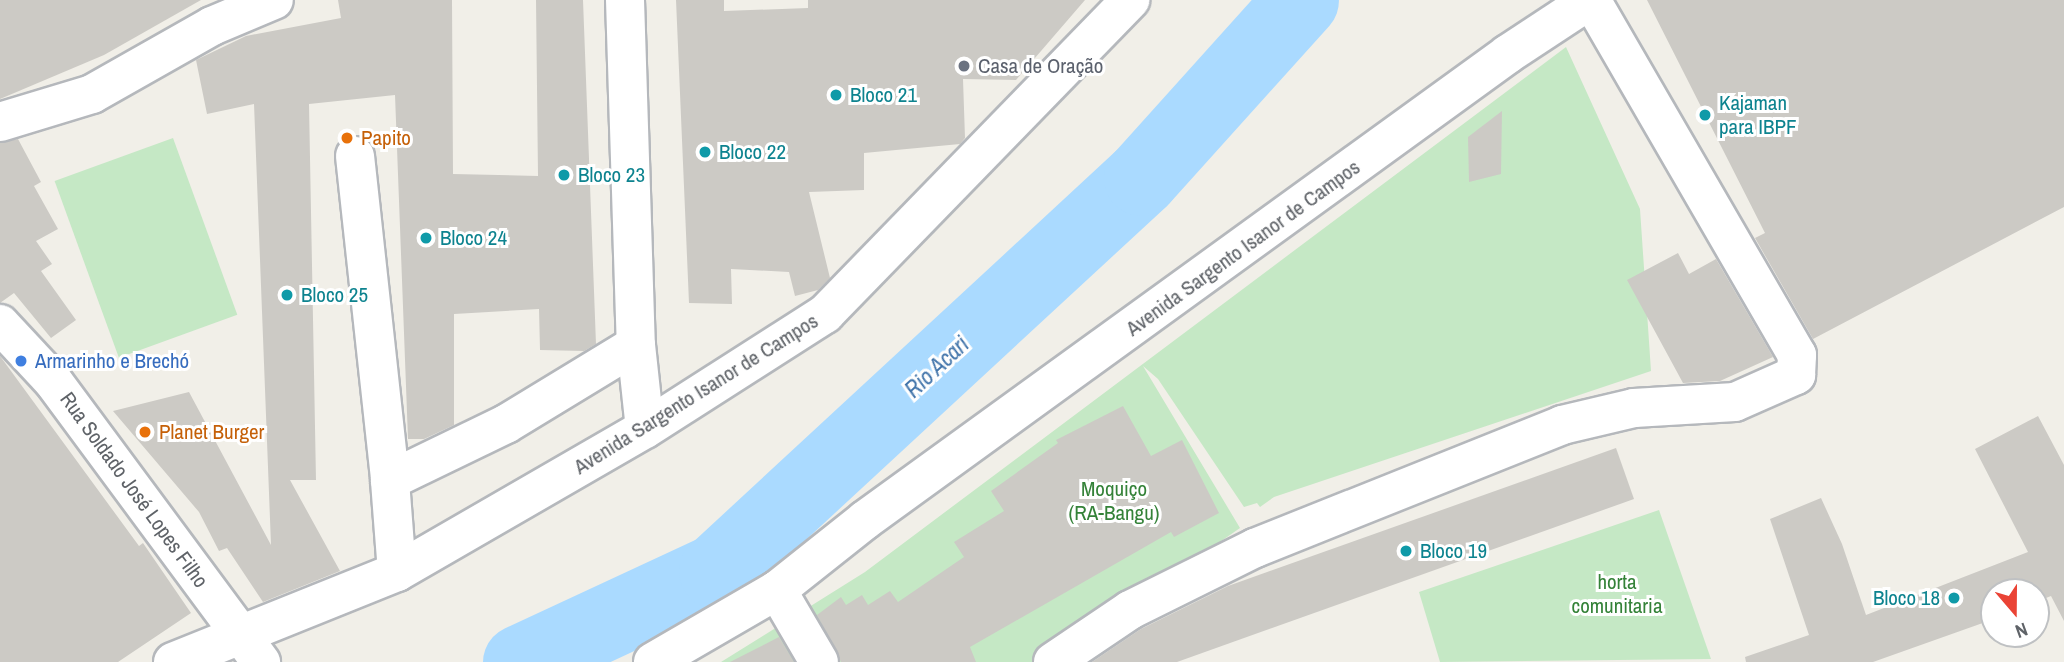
<!DOCTYPE html>
<meta charset="utf-8">
<style>
body{margin:0}
#map{position:relative;width:2064px;height:662px;overflow:hidden;background:#f1efe8;font-family:"Archivo Narrow",sans-serif}
div>[style]{position:absolute}
.green>*{inset:0;background:#c5e8c5;transform-origin:0 0}
.river>*{height:75px;margin:-37.5px;padding:0 37.5px;transform-origin:37.5px;border-radius:37.5px;background:#aadaff}
.building>*{inset:0;background:#cccac5}
.roads{filter:drop-shadow(2px 0 #b5b8bc) drop-shadow(-2px 0 #b5b8bc) drop-shadow(0 2px #b5b8bc) drop-shadow(0 -2px #b5b8bc)}
.minor>*{height:38px;margin:-19px;padding:0 19px;transform-origin:19px;border-radius:19px;background:#fff}
.tertiary>*{height:38px;margin:-19px;padding:0 19px;transform-origin:19px;border-radius:19px;background:#fff}
.dots>*{width:19px;height:19px;translate:-50% -50%;box-sizing:border-box;border:4px solid #fff;border-radius:50%}
span{translate:-50% -50%;white-space:nowrap;text-align:center;line-height:1.15;-webkit-text-stroke:6px #fff;paint-order:stroke}
.worship-label{font-size:21px;color:#5b616d}
.left{translate:0 -50%;text-align:left}
.culture-label{font-size:21px;color:#0d838f}
.right{translate:-100% -50%;text-align:right}
.food-label{font-size:21px;color:#c56008}
.street-label{font-size:21px;color:#5f6368}
.shop-label{font-size:21px;color:#366cbe}
.park-label{font-size:21px;color:#348238}
.water-label{font-size:23px;color:#4174aa;font-style:italic}
.north{position:absolute;left:1980px;top:578px;width:70px;height:70px;box-sizing:border-box;background:#fff;border:2px solid #bfc1c3;border-radius:50%;rotate:160deg;font-size:19px;font-weight:700;line-height:28px;text-align:center;color:#5f6368}
.north::after{content:'';display:block;margin:auto;width:24px;height:32px;background:#ea4335;clip-path:polygon(50% 0,100% 100%,50% 72%,0 100%)}
</style>
<div id="map">
<div class="green">
<i style="clip-path:polygon(1566px 47px,1640px 209px,1651px 371px,1274px 497px,1260px 507px,1257px 503px,1244px 507px,1158px 379px,1143px 366px,1240px 528px,1047px 662px,721px 662px,865px 572px)"></i>
<i style="left:173px;top:138px;width:188px;height:126px;rotate:70deg"></i>
<i style="clip-path:polygon(1659px 510px,1711px 659px,1440px 662px,1419px 592px)"></i>
</div>
<div class="river">
<i style="left:520px;top:662px;width:216px;rotate:-24.9deg"></i>
<i style="left:716px;top:571px;width:579px;rotate:-42.76deg"></i>
<i style="left:1141px;top:178px;width:239px;rotate:-48deg"></i>
</div>
<div class="building">
<i style="clip-path:polygon(0 0,201px 0,104px 55px,0 99px)"></i>
<i style="clip-path:polygon(338px 0,452px 0,453px 174px,538px 176px,536px 0,583px 0,596px 344px,584px 351px,540px 350px,539px 309px,454px 314px,454px 425px,424px 439px,408px 439px,395px 95px,309px 104px,316px 480px,290px 480px,340px 571px,263px 602px,227px 548px,219px 551px,199px 512px,113px 411px,189px 392px,271px 545px,254px 104px,207px 114px,196px 60px,246px 36px,341px 18px)"></i>
<i style="clip-path:polygon(676px 0,724px 0,724px 11px,808px 8px,808px 0,1085px 0,1016px 80px,963px 79px,965px 138px,960px 144px,864px 153px,864px 190px,809px 192px,830px 278px,818px 290px,795px 296px,789px 272px,731px 269px,732px 304px,689px 303px)"></i>
<i style="clip-path:polygon(1647px 0,2064px 0,2064px 207px,1813px 339px,1755px 238px,1765px 233px)"></i>
<i style="clip-path:polygon(1502px 111px,1501px 174px,1469px 182px,1468px 137px)"></i>
<i style="clip-path:polygon(18px 139px,41px 182px,34px 186px,58px 229px,36px 241px,52px 264px,41px 271px,76px 320px,51px 338px,14px 293px,0 303px,0 143px)"></i>
<i style="clip-path:polygon(1678px 253px,1689px 274px,1716px 259px,1773px 357px,1720px 381px,1683px 383px,1627px 280px)"></i>
<i style="clip-path:polygon(0 356px,139px 546px,143px 543px,191px 613px,118px 662px,0 662px)"></i>
<i style="clip-path:polygon(1123px 406px,1151px 456px,1182px 440px,1219px 513px,1174px 537px,1171px 532px,970px 647px,976px 662px,841px 662px,817px 615px,841px 597px,846px 605px,862px 595px,868px 605px,890px 591px,898px 602px,964px 557px,954px 542px,1004px 511px,991px 491px,1058px 443px,1056px 440px)"></i>
<i style="clip-path:polygon(2038px 416px,2064px 465px,2064px 621px,2051px 596px,2036px 602px,2036px 592px,1994px 592px,1994px 619px,1873px 662px,1746px 662px,1745px 657px,1809px 635px,1770px 519px,1821px 498px,1842px 544px,1866px 615px,2028px 552px,1975px 449px)"></i>
<i style="clip-path:polygon(1616px 448px,1634px 499px,1177px 662px,1092px 662px,1141px 629px,1228px 586px)"></i>
<i style="clip-path:polygon(779px 637px,794px 662px,730px 662px)"></i>
</div>
<div class="roads">
<div class="minor">
<i style="left:625px;top:0;width:345px;rotate:88.2deg"></i>
<i style="left:636px;top:345px;width:84px;rotate:83.9deg"></i>
<i style="left:0;top:122px;width:96px;rotate:-16.9deg"></i>
<i style="left:92px;top:94px;width:138px;rotate:-29.5deg"></i>
<i style="left:212px;top:26px;width:67px;rotate:-22.8deg"></i>
<i style="left:355px;top:156px;width:326px;rotate:83.8deg"></i>
<i style="left:0;top:324px;width:78px;rotate:47.1deg"></i>
<i style="left:53px;top:381px;width:350px;rotate:53.5deg"></i>
<i style="left:397px;top:572px;width:92px;rotate:-94.4deg"></i>
<i style="left:390px;top:480px;width:129px;rotate:-25.8deg"></i>
<i style="left:506px;top:424px;width:152px;rotate:-31.3deg"></i>
<i style="left:777px;top:590px;width:83px;rotate:59.7deg"></i>
<i style="left:173px;top:662px;width:241px;rotate:-21.9deg"></i>
<i style="left:397px;top:572px;width:286px;rotate:-30deg"></i>
<i style="left:645px;top:429px;width:214px;rotate:-32.6deg"></i>
<i style="left:825px;top:314px;width:438px;rotate:-45.8deg"></i>
<i style="left:1053px;top:662px;width:93px;rotate:-34deg"></i>
<i style="left:1130px;top:610px;width:140px;rotate:-26.4deg"></i>
<i style="left:1255px;top:548px;width:331px;rotate:-21.8deg"></i>
<i style="left:1562px;top:425px;width:74px;rotate:-13.3deg"></i>
<i style="left:1634px;top:408px;width:101px;rotate:-3.4deg"></i>
<i style="left:1735px;top:402px;width:67px;rotate:-23.9deg"></i>
<i style="left:1796px;top:375px;width:20px;rotate:-87deg"></i>
<i style="left:1797px;top:355px;width:410px;rotate:-120.1deg"></i>
</div>
<div class="tertiary">
<i style="left:653px;top:662px;width:143px;rotate:-30.1deg"></i>
<i style="left:777px;top:590px;width:112px;rotate:-38.5deg"></i>
<i style="left:865px;top:520px;width:794px;rotate:-35.93deg"></i>
<i style="left:1508px;top:54px;width:98px;rotate:-33.4deg"></i>
</div>
</div>
<div class="dots">
<i style="left:964px;top:66px;background:#6b7280"></i>
<i style="left:836px;top:95px;background:#0f9aa8"></i>
<i style="left:1705px;top:115px;background:#0f9aa8"></i>
<i style="left:347px;top:138px;background:#e8710a"></i>
<i style="left:705px;top:152px;background:#0f9aa8"></i>
<i style="left:564px;top:175px;background:#0f9aa8"></i>
<i style="left:426px;top:238px;background:#0f9aa8"></i>
<i style="left:287px;top:295px;background:#0f9aa8"></i>
<i style="left:21px;top:361px;background:#3f7fe0"></i>
<i style="left:145px;top:432px;background:#e8710a"></i>
<i style="left:1406px;top:551px;background:#0f9aa8"></i>
<i style="left:1954px;top:598px;background:#0f9aa8"></i>
</div>
<div class="worship-label">
<span class="left" style="left:978px;top:66px">Casa de Oração</span>
</div>
<div class="culture-label">
<span class="left" style="left:850px;top:95px">Bloco 21</span>
<span class="left" style="left:1719px;top:115px">Kajaman<br>para IBPF</span>
<span class="left" style="left:719px;top:152px">Bloco 22</span>
<span class="left" style="left:578px;top:175px">Bloco 23</span>
<span class="left" style="left:440px;top:238px">Bloco 24</span>
<span class="left" style="left:301px;top:295px">Bloco 25</span>
<span class="left" style="left:1420px;top:551px">Bloco 19</span>
<span class="right" style="left:1940px;top:598px">Bloco 18</span>
</div>
<div class="food-label">
<span class="left" style="left:361px;top:138px">Papito</span>
<span class="left" style="left:159px;top:432px">Planet Burger</span>
</div>
<div class="street-label">
<span style="left:1243px;top:248px;rotate:-36deg">Avenida Sargento Isanor de Campos</span>
<span style="left:696px;top:394px;rotate:-32deg">Avenida Sargento Isanor de Campos</span>
<span style="left:134px;top:490px;rotate:54deg">Rua Soldado José Lopes Filho</span>
</div>
<div class="shop-label">
<span class="left" style="left:35px;top:361px">Armarinho e Brechó</span>
</div>
<div class="park-label">
<span style="left:1114px;top:501px">Moquiço<br>(RA-Bangu)</span>
<span style="left:1617px;top:594px">horta<br>comunitaria</span>
</div>
<div class="water-label">
<span style="left:937px;top:367px;rotate:-43deg">Rio Acari</span>
</div>
<div class="north">N</div>
</div>
